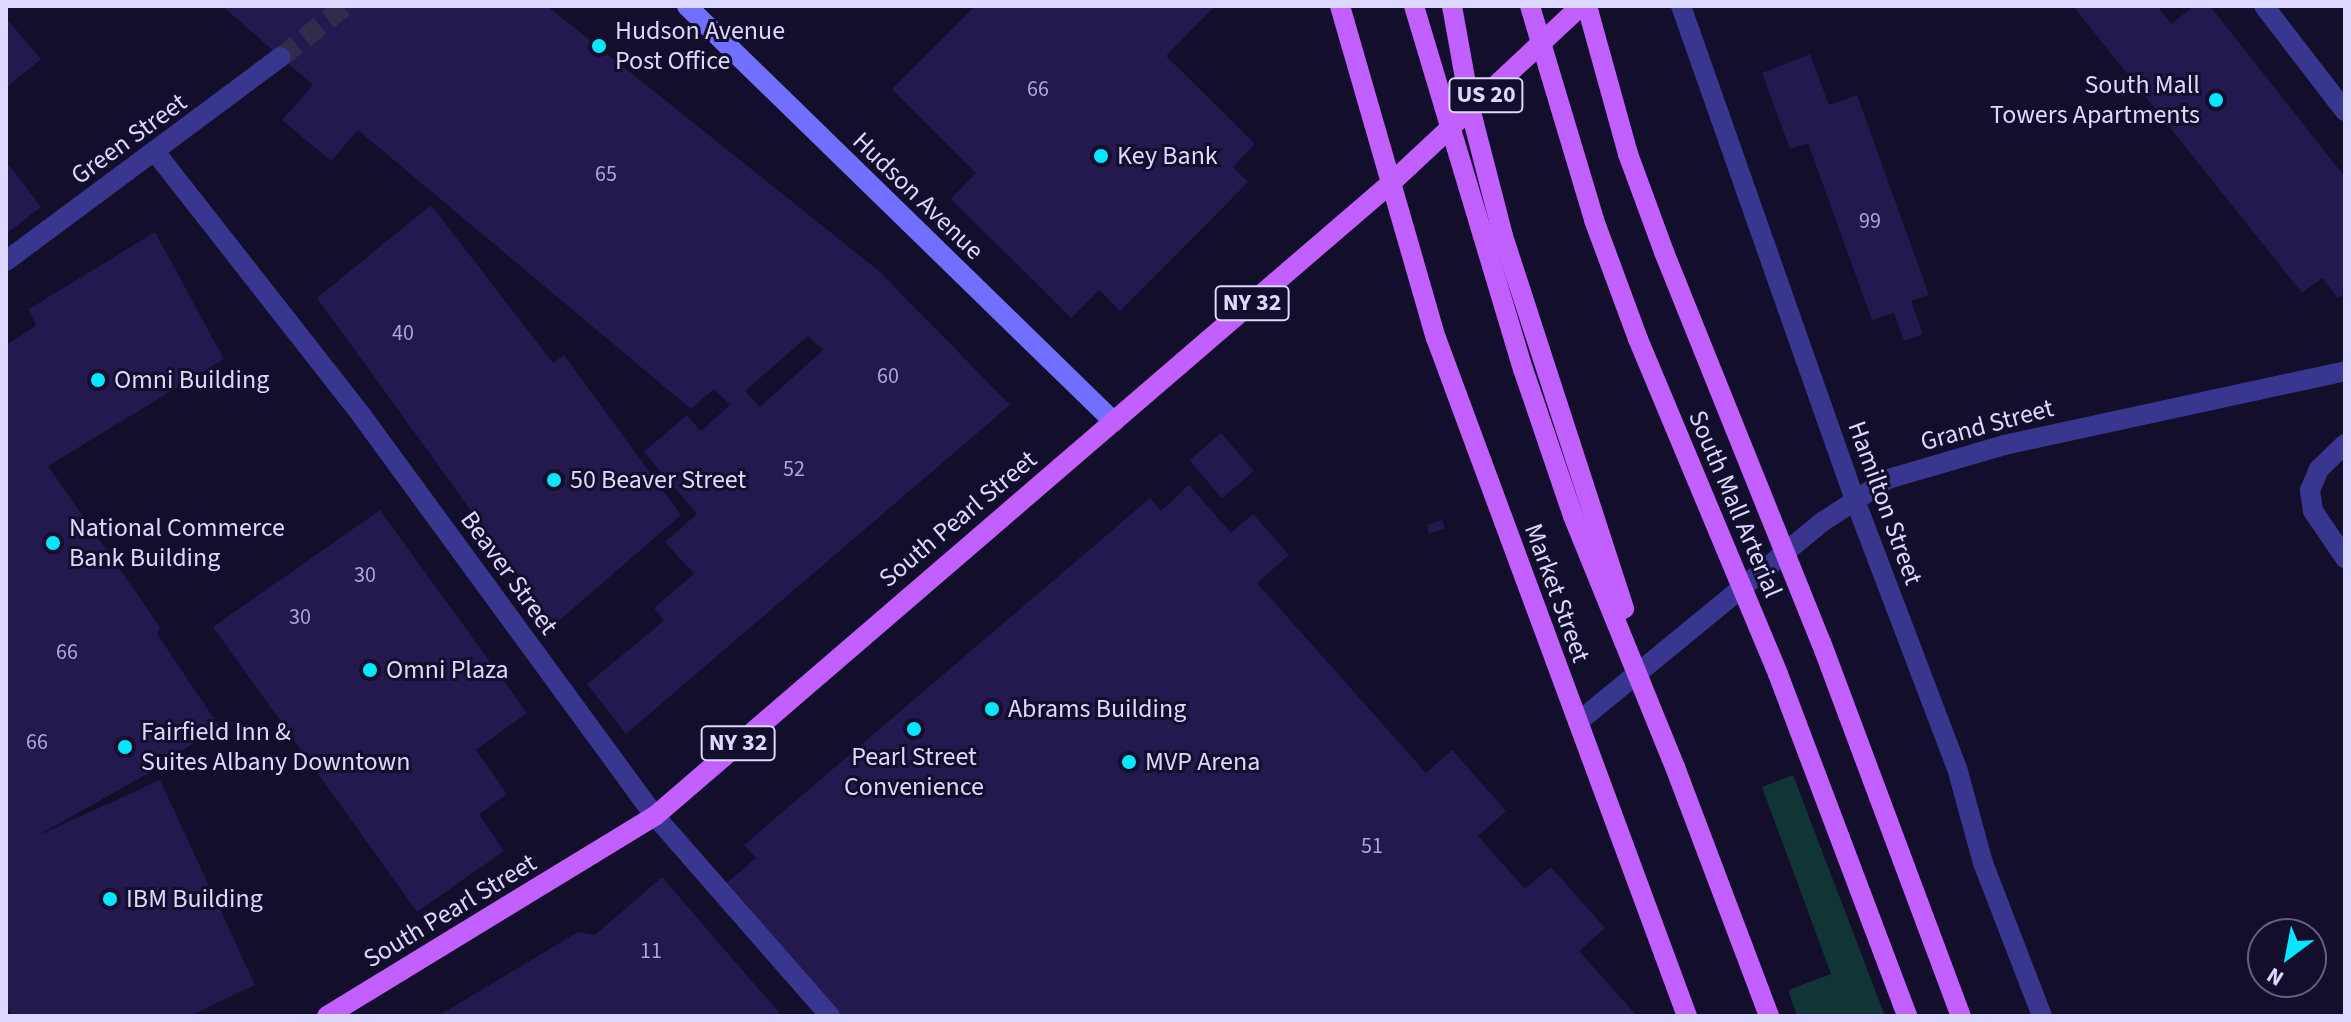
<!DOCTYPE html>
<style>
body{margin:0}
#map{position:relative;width:2351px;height:1022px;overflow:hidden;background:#130e2b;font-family:"Source Sans 3",sans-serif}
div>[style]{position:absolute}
.green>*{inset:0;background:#113534}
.building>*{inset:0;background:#23194e;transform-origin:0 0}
.street-tunnel>*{height:20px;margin-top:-10px;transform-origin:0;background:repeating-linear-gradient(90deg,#312c4b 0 20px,transparent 0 30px)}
.street>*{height:20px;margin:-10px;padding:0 10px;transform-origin:10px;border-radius:10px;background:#38368e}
.secondary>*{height:20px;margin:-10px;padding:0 10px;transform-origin:10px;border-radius:10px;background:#716fff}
.primary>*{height:20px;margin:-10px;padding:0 10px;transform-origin:10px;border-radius:10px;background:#c25fff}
.primary-bridge>*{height:20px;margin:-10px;padding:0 10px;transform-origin:10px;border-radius:10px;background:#c25fff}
.dots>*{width:22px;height:22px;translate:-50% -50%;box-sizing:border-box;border:4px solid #130e2b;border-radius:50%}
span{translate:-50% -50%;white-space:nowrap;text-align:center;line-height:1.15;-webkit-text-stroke:6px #130e2b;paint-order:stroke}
.number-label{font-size:22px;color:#aea8d3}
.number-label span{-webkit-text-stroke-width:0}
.shield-label span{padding:2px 6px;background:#130e2b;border:2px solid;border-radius:6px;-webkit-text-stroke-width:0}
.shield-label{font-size:24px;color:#dcd8ff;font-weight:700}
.poi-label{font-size:26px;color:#dcd8ff}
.left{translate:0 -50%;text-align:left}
.right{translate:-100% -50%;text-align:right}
.street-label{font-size:26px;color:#dcd8ff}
.frame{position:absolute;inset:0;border:8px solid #dcd8ff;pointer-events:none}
.north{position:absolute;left:2247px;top:918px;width:80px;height:80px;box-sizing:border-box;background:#130e2b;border:2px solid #635f80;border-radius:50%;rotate:212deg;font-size:22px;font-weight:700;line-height:32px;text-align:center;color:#dcd8ff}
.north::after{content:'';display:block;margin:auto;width:28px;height:36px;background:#04e8ff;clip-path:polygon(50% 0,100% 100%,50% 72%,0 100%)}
</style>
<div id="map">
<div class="green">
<i style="clip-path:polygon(1793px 775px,1885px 1016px,1797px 1016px,1788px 990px,1831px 974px,1762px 787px)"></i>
</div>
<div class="building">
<i style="clip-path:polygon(evenodd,222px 6px,547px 6px,879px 271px,1010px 405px,626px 734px,587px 684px,664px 621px,654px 608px,694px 574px,665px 542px,697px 514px,644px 452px,687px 415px,701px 431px,730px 405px,714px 389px,691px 409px,358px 130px,331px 161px,282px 120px,313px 85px,222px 6px,808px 336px,823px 350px,760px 407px,745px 391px,808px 336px)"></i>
<i style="clip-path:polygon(975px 6px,1215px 6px,1166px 56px,1255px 144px,1233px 167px,1248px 182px,1120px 311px,1099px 290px,1071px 318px,951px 199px,976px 173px,892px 89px)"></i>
<i style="clip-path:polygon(2073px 6px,2157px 6px,2171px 24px,2194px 6px,2210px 6px,2345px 177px,2345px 293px,2338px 298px,2322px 278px,2302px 293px)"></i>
<i style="clip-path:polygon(6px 18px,41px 59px,6px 88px)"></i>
<i style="clip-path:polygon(1810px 54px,1829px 105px,1857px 95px,1929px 295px,1911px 301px,1923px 334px,1904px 341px,1894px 313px,1872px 320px,1808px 143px,1790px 149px,1762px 73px)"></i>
<i style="clip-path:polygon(6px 161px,41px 207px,6px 234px)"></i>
<i style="clip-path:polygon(431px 205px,553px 363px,564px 355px,681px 515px,554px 625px,317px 298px)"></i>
<i style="clip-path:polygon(155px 232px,224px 359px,48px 466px,160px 627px,157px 634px,219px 726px,156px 769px,35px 837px,160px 780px,255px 985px,189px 1016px,12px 1016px,6px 1003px,6px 345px,36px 326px,29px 309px)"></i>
<i style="left:1221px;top:433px;width:50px;height:42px;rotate:49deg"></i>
<i style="clip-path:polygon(1189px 485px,1231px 533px,1253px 514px,1289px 555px,1257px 583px,1426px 773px,1452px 750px,1506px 811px,1478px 836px,1525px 889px,1551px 867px,1605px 928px,1579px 951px,1637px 1016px,843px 1016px,727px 883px,756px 858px,744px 845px,1150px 498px,1161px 511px)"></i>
<i style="clip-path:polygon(380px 510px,527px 713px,476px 750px,507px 794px,479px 814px,504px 851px,417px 912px,213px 627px)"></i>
<i style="left:1442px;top:520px;width:9px;height:16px;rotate:72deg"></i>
<i style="clip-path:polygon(662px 877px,782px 1016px,438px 1016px,578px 932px,595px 935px)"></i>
</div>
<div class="street-tunnel">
<i style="left:281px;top:57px;width:82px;rotate:-38.6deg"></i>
</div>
<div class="street">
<i style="left:1681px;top:6px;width:524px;rotate:70.6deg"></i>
<i style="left:1855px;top:500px;width:287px;rotate:69.2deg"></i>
<i style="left:1957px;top:768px;width:98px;rotate:74.7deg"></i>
<i style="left:1983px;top:863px;width:164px;rotate:68.9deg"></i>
<i style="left:2264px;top:6px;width:133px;rotate:52.4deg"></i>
<i style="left:156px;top:153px;width:334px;rotate:51.9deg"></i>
<i style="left:362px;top:416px;width:496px;rotate:53.8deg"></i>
<i style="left:655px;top:816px;width:266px;rotate:48.8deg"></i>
<i style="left:6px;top:261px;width:342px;rotate:-36.6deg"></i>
<i style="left:2345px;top:444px;width:36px;rotate:136deg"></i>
<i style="left:2319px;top:469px;width:23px;rotate:113deg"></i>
<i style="left:2310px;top:490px;width:21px;rotate:82deg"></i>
<i style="left:2313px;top:511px;width:57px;rotate:55.8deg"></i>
<i style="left:1578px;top:722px;width:318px;rotate:-39.3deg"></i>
<i style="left:1824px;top:521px;width:77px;rotate:-33.3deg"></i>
<i style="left:1888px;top:479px;width:121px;rotate:-16.3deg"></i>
<i style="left:2004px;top:445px;width:349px;rotate:-12.2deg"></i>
</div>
<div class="secondary">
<i style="left:687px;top:6px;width:596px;rotate:44.25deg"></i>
</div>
<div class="primary">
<i style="left:1340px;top:6px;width:346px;rotate:73.9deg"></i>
<i style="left:1436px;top:338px;width:723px;rotate:69.69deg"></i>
<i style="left:1821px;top:642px;width:399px;rotate:69.5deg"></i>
<i style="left:1778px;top:674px;width:366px;rotate:69.3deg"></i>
<i style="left:1675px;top:767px;width:266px;rotate:69.3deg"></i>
<i style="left:327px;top:1016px;width:384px;rotate:-31.4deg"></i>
<i style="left:655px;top:816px;width:971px;rotate:-40.7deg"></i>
<i style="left:1391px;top:183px;width:260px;rotate:-43deg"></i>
</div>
<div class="primary-bridge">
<i style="left:1414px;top:6px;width:379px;rotate:73.3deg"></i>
<i style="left:1523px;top:369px;width:155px;rotate:71.2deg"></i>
<i style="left:1573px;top:516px;width:271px;rotate:67.9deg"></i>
<i style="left:1452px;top:6px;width:108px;rotate:79.8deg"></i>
<i style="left:1471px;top:112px;width:128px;rotate:75.5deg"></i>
<i style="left:1503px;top:236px;width:392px;rotate:72deg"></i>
<i style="left:1530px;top:6px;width:223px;rotate:73.3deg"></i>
<i style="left:1594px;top:220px;width:127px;rotate:69.7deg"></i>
<i style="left:1638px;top:339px;width:363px;rotate:67.3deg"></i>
<i style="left:1587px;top:6px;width:154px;rotate:74.5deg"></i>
<i style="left:1628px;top:154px;width:104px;rotate:69.8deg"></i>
<i style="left:1664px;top:252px;width:420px;rotate:68.1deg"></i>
</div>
<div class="dots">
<i style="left:599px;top:46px;background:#04e8ff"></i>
<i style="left:2216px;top:100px;background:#04e8ff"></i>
<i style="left:1101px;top:156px;background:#04e8ff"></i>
<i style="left:98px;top:380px;background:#04e8ff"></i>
<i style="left:554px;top:480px;background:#04e8ff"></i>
<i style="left:53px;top:543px;background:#04e8ff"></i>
<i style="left:370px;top:670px;background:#04e8ff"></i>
<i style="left:992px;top:709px;background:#04e8ff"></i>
<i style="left:914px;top:729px;background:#04e8ff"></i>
<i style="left:125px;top:747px;background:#04e8ff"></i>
<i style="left:1129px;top:762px;background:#04e8ff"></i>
<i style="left:110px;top:899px;background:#04e8ff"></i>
</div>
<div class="number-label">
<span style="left:1038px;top:90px">66</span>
<span style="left:606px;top:175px">65</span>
<span style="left:1870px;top:222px">99</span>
<span style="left:403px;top:334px">40</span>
<span style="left:888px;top:377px">60</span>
<span style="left:794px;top:470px">52</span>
<span style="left:365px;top:576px">30</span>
<span style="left:300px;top:618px">30</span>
<span style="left:67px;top:653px">66</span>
<span style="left:37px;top:743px">66</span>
<span style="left:1372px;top:847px">51</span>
<span style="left:651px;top:952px">11</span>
</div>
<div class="shield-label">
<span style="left:1486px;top:95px">US 20</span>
<span style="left:1252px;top:303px">NY 32</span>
<span style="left:738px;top:743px">NY 32</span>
</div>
<div class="poi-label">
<span class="left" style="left:615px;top:46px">Hudson Avenue<br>Post Office</span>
<span class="right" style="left:2200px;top:100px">South Mall<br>Towers Apartments</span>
<span class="left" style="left:1117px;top:156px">Key Bank</span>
<span class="left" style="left:114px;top:380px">Omni Building</span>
<span class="left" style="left:570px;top:480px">50 Beaver Street</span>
<span class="left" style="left:69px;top:543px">National Commerce<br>Bank Building</span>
<span class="left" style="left:386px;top:670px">Omni Plaza</span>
<span class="left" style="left:1008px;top:709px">Abrams Building</span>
<span class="left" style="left:141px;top:747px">Fairfield Inn &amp;<br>Suites Albany Downtown</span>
<span style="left:914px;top:772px">Pearl Street<br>Convenience</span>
<span class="left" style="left:1145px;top:762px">MVP Arena</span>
<span class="left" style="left:126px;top:899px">IBM Building</span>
</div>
<div class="street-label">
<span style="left:129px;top:139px;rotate:-36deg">Green Street</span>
<span style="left:918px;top:196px;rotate:44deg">Hudson Avenue</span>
<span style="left:1987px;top:425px;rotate:-15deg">Grand Street</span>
<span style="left:1885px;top:503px;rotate:70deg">Hamilton Street</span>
<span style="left:1735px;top:504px;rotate:67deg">South Mall Arterial</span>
<span style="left:958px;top:519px;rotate:-40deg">South Pearl Street</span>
<span style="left:509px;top:573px;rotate:54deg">Beaver Street</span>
<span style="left:1557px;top:593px;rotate:70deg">Market Street</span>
<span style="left:450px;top:911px;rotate:-31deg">South Pearl Street</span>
</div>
<div class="frame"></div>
<div class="north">N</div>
</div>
